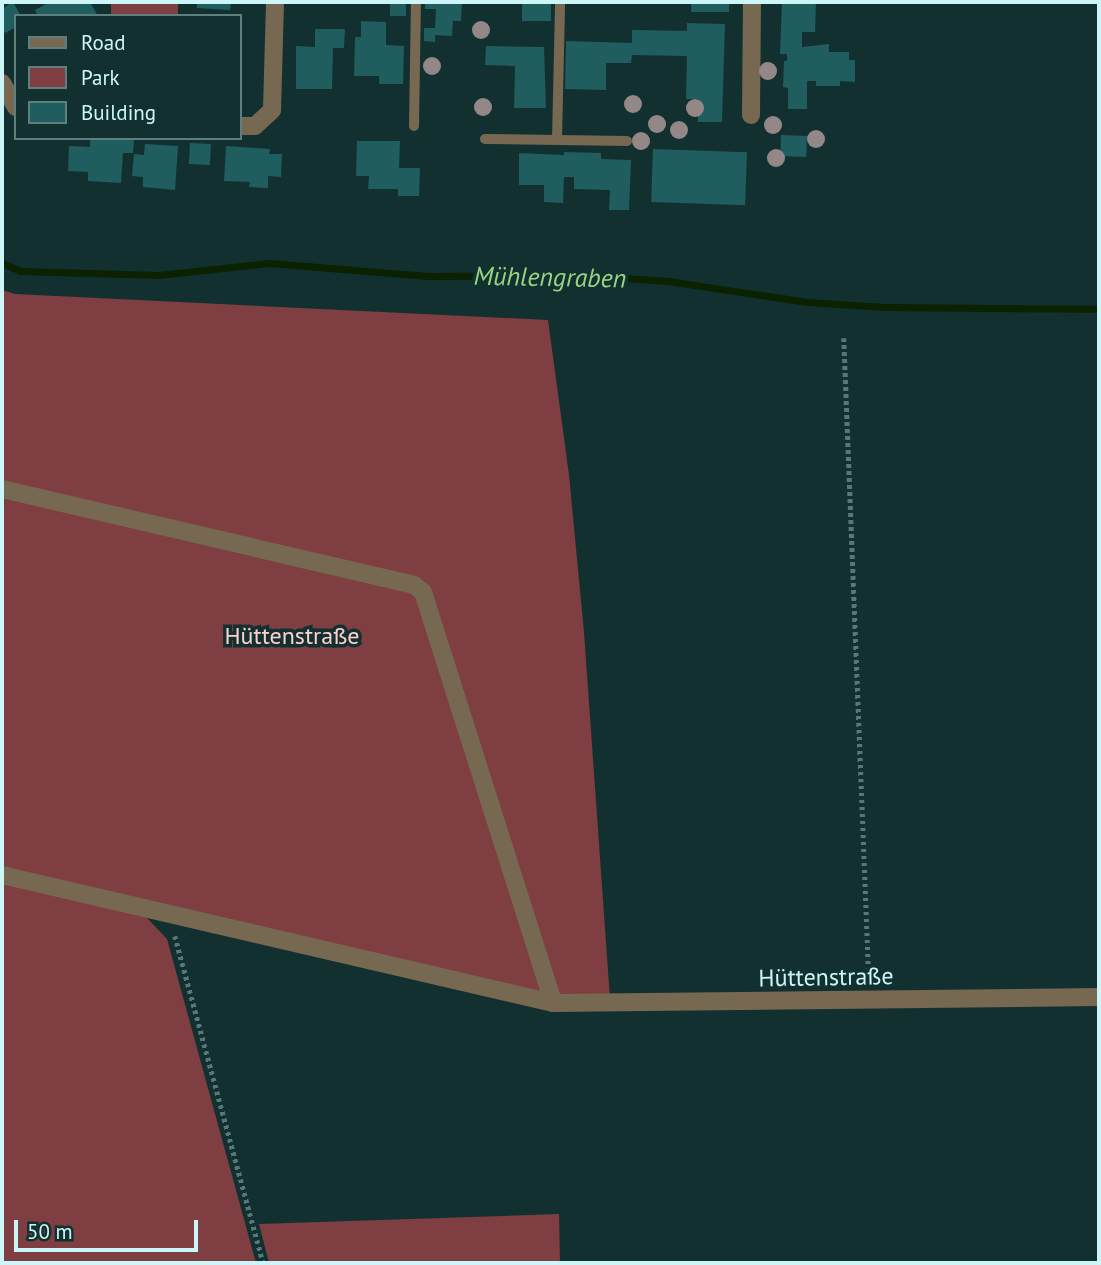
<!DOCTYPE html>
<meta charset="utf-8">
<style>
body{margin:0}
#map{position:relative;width:1101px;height:1265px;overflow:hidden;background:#133031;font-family:"PT Sans",sans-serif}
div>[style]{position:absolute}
.green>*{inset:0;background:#7e3e42;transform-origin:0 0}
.stream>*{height:7px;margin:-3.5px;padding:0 3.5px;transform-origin:3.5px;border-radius:3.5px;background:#0a2102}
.building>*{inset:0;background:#1f5d5f;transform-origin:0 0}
.path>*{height:4.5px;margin-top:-2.25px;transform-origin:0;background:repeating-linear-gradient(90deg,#567879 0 3.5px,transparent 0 7px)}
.lane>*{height:10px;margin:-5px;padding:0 5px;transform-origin:5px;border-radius:5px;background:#776851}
.street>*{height:18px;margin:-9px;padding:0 9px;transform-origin:9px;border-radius:9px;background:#776851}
.trees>*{width:18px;height:18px;margin:-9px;border-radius:50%;background:#948788}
span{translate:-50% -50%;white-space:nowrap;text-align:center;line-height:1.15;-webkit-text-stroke:7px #133031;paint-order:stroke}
.park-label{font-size:24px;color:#fecfcf}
.street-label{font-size:24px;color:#ccf6f7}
.water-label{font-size:26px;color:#97d680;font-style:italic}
.frame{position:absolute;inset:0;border:4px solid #ccf6f7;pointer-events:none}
.legend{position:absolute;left:14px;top:14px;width:228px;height:126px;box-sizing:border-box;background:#133031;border:2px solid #5d7f80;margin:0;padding:9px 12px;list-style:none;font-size:21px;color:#ccf6f7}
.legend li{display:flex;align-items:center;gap:14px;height:35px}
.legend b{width:35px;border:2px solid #5d7f80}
.scale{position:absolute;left:14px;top:1220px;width:184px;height:32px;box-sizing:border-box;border:4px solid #ccf6f7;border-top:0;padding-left:9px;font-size:21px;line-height:24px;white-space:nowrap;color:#ccf6f7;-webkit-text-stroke:5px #133031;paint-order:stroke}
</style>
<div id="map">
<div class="green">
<i style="left:111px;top:2px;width:67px;height:16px"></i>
<i style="clip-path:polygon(2px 290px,15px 294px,548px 320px,569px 475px,584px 632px,610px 999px,513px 991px,2px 868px)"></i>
<i style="clip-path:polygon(2px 883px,146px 917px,167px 939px,256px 1263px,2px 1263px)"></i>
<i style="clip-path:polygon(559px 1214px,560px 1263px,269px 1263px,259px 1224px)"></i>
</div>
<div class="stream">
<i style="left:2px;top:263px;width:21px;rotate:23deg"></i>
<i style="left:21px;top:271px;width:138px;rotate:1.7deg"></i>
<i style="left:159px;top:275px;width:111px;rotate:-6.2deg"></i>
<i style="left:269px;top:263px;width:159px;rotate:4.7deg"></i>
<i style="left:427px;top:276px;width:154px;rotate:-0.4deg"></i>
<i style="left:581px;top:275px;width:87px;rotate:3.9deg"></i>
<i style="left:668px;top:281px;width:141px;rotate:8.6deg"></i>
<i style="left:807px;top:302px;width:78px;rotate:3.7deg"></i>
<i style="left:885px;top:307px;width:214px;rotate:0.5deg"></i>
</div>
<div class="building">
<i style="clip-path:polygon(13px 2px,21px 16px,16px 16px,16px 27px,5px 33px,2px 27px,2px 9px)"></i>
<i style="clip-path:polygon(50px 2px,90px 2px,98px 16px,38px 16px,35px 10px)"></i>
<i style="clip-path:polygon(197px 2px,231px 2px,230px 10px,197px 8px)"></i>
<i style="left:390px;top:2px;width:16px;height:14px"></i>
<i style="clip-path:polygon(425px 2px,462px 2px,461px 21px,453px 21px,452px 36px,435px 35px,435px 42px,424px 41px,424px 28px,435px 28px,436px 9px,425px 9px)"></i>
<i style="left:522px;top:2px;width:29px;height:19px"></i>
<i style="left:691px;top:2px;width:38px;height:10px"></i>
<i style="clip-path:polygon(782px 2px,816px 2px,815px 32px,802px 32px,802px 47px,829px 44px,829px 52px,849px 52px,849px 60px,855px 60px,855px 82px,840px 81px,840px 86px,816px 86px,816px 81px,807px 81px,807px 109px,788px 109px,788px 88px,783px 87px,784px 61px,787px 61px,787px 54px,780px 54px)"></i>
<i style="clip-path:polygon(361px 21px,386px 22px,386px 45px,404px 46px,403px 84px,379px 84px,379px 76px,354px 76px,355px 37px,361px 37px)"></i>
<i style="clip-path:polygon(687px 23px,725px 24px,722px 122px,698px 122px,698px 99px,686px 99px,687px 56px,632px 55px,631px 63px,606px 63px,606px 90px,565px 89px,566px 41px,632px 43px,632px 30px,687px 31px)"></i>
<i style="clip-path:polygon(315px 29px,345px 29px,344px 48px,333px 48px,332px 89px,296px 89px,296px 46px,315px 47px)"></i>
<i style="clip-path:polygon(486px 46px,544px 47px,546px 108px,514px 108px,515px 66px,485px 65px)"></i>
<i style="left:781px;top:135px;width:26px;height:21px;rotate:2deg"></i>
<i style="clip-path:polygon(90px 138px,134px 138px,133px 153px,123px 153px,121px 183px,88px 181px,88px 172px,68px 171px,69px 146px,90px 147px)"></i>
<i style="clip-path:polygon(357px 141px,400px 141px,399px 168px,420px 168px,419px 196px,398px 196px,398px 189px,368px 189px,369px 176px,356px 176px)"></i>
<i style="left:190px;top:143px;width:21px;height:21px;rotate:3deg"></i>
<i style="clip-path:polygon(145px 144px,178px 146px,175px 190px,143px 187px,143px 177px,132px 176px,134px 154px,144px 155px)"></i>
<i style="clip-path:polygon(226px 146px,270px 149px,269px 154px,282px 154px,281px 177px,268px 176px,268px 188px,249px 187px,250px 182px,224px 181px)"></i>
<i style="left:653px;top:149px;width:94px;height:53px;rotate:2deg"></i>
<i style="clip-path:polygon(564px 152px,601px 153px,601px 159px,631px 160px,629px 210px,609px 210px,610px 190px,574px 189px,574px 177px,564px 177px,563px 203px,544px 202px,544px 185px,519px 185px,519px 153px,564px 155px)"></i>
</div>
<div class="path">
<i style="left:844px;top:338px;width:642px;rotate:87.77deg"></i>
<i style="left:175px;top:936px;width:339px;rotate:74.9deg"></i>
</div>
<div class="lane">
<i style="left:414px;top:126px;width:124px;rotate:-89.1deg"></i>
<i style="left:485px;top:139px;width:142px;rotate:0.8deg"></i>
<i style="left:557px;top:139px;width:137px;rotate:-88.7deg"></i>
</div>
<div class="street">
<i style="left:2px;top:83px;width:28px;rotate:60deg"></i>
<i style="left:751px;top:115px;width:113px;rotate:-89.5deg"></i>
<i style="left:240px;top:126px;width:15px"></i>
<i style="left:255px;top:126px;width:23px;rotate:-43deg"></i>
<i style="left:272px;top:110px;width:108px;rotate:-88.4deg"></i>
<i style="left:2px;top:489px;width:423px;rotate:13.1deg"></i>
<i style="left:414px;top:585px;width:11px;rotate:38deg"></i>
<i style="left:423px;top:592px;width:431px;rotate:72.4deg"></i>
<i style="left:2px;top:875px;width:566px;rotate:13.08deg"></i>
<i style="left:553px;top:1003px;width:546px;rotate:-0.63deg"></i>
</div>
<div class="trees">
<i style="left:481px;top:30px"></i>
<i style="left:432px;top:66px"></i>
<i style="left:768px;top:71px"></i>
<i style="left:633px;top:104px"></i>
<i style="left:483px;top:107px"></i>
<i style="left:695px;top:108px"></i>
<i style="left:657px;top:124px"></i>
<i style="left:773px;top:125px"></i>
<i style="left:679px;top:130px"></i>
<i style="left:816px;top:139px"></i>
<i style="left:641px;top:141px"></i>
<i style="left:776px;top:158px"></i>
</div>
<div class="park-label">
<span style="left:292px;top:636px">Hüttenstraße</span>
</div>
<div class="street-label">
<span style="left:826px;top:977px;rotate:-1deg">Hüttenstraße</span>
</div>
<div class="water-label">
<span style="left:550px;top:277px;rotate:1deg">Mühlengraben</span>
</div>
<div class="frame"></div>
<ul class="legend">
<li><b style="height:9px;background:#776851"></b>Road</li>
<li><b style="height:19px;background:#7e3e42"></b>Park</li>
<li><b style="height:19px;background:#1f5d5f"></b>Building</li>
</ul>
<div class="scale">50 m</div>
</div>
